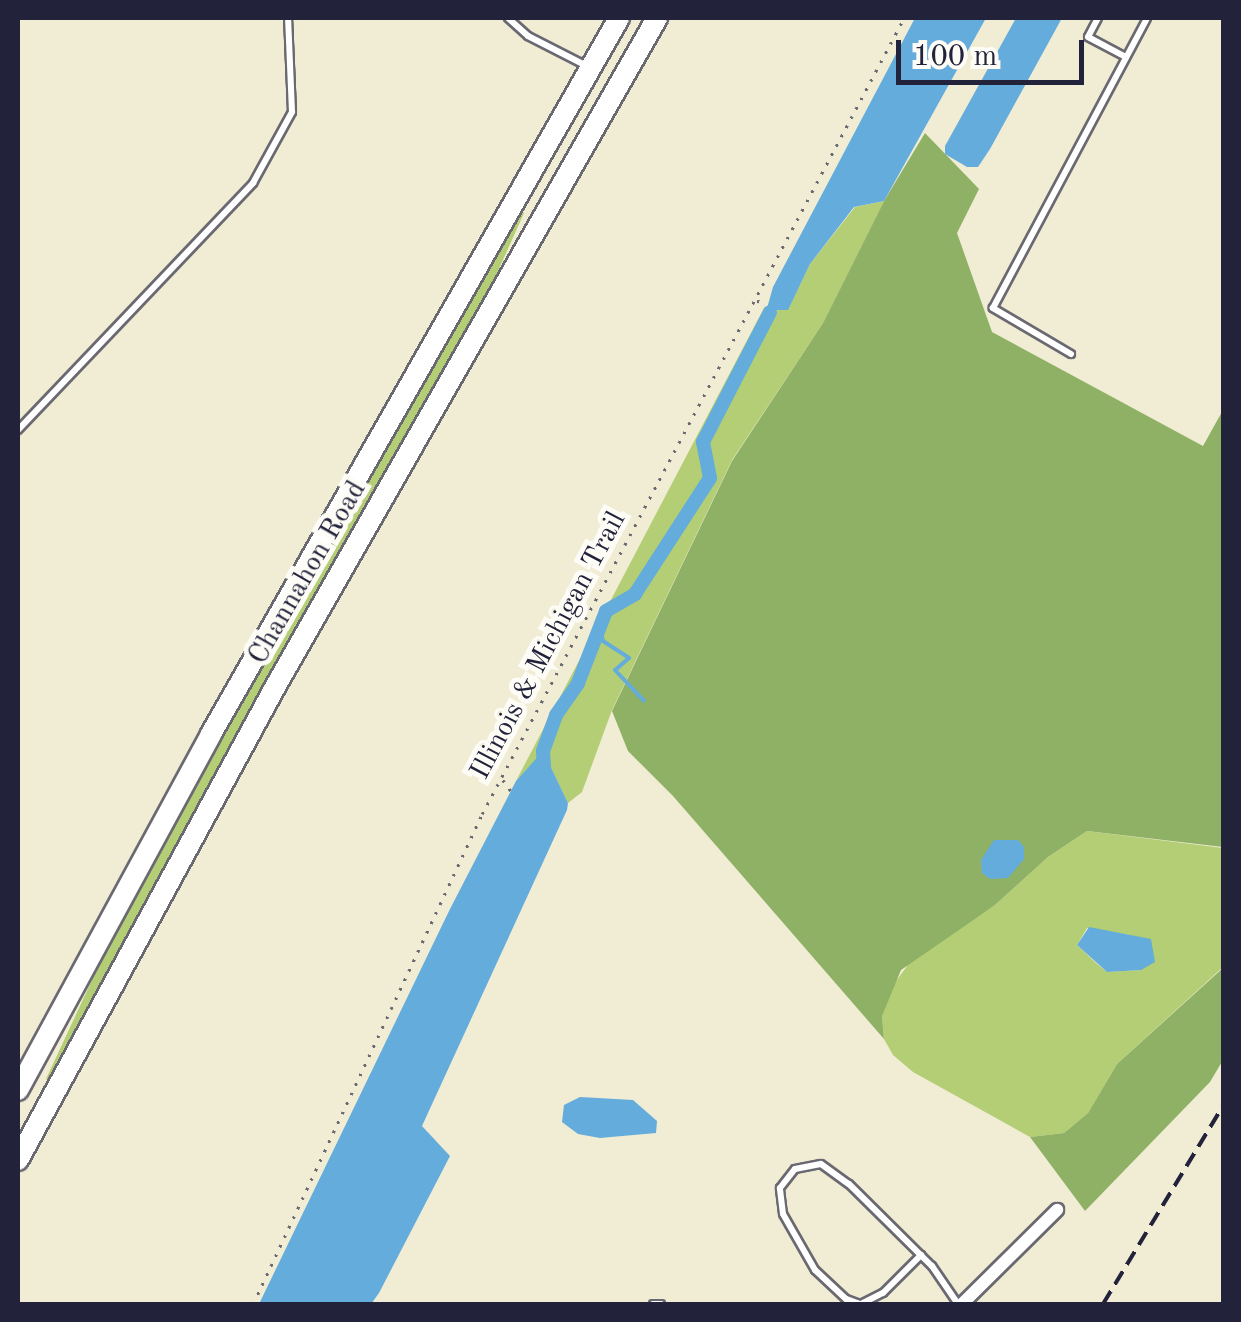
<!DOCTYPE html>
<style>
body{margin:0}
#map{position:relative;width:1241px;height:1322px;overflow:hidden;background:#f1ecd4;font-family:"Old Standard TT",serif}
div>[style]{position:absolute}
.green>*{inset:0;background:#b3ce74}
.forest>*{inset:0;background:#8eb166}
.water>*{inset:0;background:#64acdb}
.stream>*{height:4px;margin:-2px;padding:0 2px;transform-origin:2px;border-radius:2px;background:#64acdb}
.canal>*{height:14px;margin:-7px;padding:0 7px;transform-origin:7px;border-radius:7px;background:#64acdb}
.path>*{height:2.5px;margin-top:-1.25px;transform-origin:0;background:repeating-linear-gradient(90deg,#6a6971 0 2.5px,transparent 0 10.5px)}
.roads{filter:drop-shadow(2px 0 #6a6971) drop-shadow(-2px 0 #6a6971) drop-shadow(0 2px #6a6971) drop-shadow(0 -2px #6a6971)}
.lane>*{height:6px;margin:-3px;padding:0 3px;transform-origin:3px;border-radius:3px;background:#fff}
.street>*{height:12px;margin:-6px;padding:0 6px;transform-origin:6px;border-radius:6px;background:#fff}
.primary>*{height:20px;margin:-10px;padding:0 10px;transform-origin:10px;border-radius:10px;background:#fff}
.rail>*{height:4px;margin-top:-2px;transform-origin:0;background:repeating-linear-gradient(90deg,#22223b 0 15px,transparent 0 23px)}
span{translate:-50% -50%;white-space:nowrap;text-align:center;line-height:1.15;-webkit-text-stroke:10px #fdfcf7;paint-order:stroke}
.street-label{font-size:28px;color:#22223b}
.frame{position:absolute;inset:0;border:20px solid #22223b;pointer-events:none}
.scale{position:absolute;left:896px;top:40px;width:188px;height:45px;box-sizing:border-box;border:5px solid #22223b;border-top:0;padding-left:12px;font-size:30px;line-height:35px;white-space:nowrap;color:#22223b;-webkit-text-stroke:8px #fdfcf7;paint-order:stroke}
</style>
<div id="map">
<div class="green">
<i style="clip-path:polygon(884px 201px,823px 323px,732px 460px,612px 710px,582px 792px,568px 803px,543px 752px,516px 781px,765px 306px,763px 324px,778px 310px,788px 309px,810px 264px,855px 207px)"></i>
<i style="clip-path:polygon(518px 211px,524px 213px,485px 300px,295px 628px,50px 1081px,46px 1079px,133px 892px)"></i>
<i style="clip-path:polygon(evenodd,1087px 831px,1223px 848px,1223px 967px,1117px 1064px,1088px 1113px,1064px 1133px,1030px 1137px,913px 1072px,893px 1055px,884px 1039px,882px 1016px,888px 992px,913px 958px,995px 905px,1048px 857px,1087px 831px,1087px 928px,1130px 935px,1141px 970px,1107px 972px,1096px 963px,1077px 945px,1087px 928px)"></i>
</div>
<div class="forest">
<i style="clip-path:polygon(925px 133px,979px 189px,957px 233px,992px 332px,1203px 446px,1223px 410px,1223px 847px,1087px 831px,1048px 857px,995px 905px,901px 970px,882px 1016px,884px 1039px,673px 796px,628px 751px,612px 711px,732px 461px,823px 323px,884px 201px)"></i>
<i style="clip-path:polygon(1223px 968px,1223px 1060px,1210px 1082px,1085px 1211px,1030px 1137px,1064px 1133px,1088px 1113px,1117px 1064px)"></i>
</div>
<div class="water">
<i style="clip-path:polygon(915px 18px,986px 18px,884px 201px,854px 207px,810px 264px,788px 310px,777px 310px,762px 326px,773px 287px)"></i>
<i style="clip-path:polygon(1016px 18px,1062px 18px,990px 149px,978px 167px,967px 167px,945px 154px,945px 146px)"></i>
<i style="clip-path:polygon(543px 751px,568px 803px,567px 810px,422px 1126px,450px 1156px,379px 1293px,371px 1304px,259px 1304px,450px 909px,516px 781px)"></i>
<i style="clip-path:polygon(994px 840px,1018px 840px,1024px 847px,1024px 859px,1008px 878px,990px 879px,982px 873px,981px 860px)"></i>
<i style="clip-path:polygon(1089px 927px,1151px 939px,1155px 962px,1141px 970px,1107px 972px,1077px 945px)"></i>
<i style="clip-path:polygon(580px 1097px,633px 1100px,657px 1121px,656px 1133px,600px 1138px,578px 1134px,562px 1122px,564px 1105px)"></i>
</div>
<div class="stream">
<i style="left:600px;top:626px;width:15px;rotate:79deg"></i>
<i style="left:603px;top:641px;width:31px;rotate:33deg"></i>
<i style="left:629px;top:658px;width:18px;rotate:139deg"></i>
<i style="left:615px;top:670px;width:42px;rotate:46.9deg"></i>
</div>
<div class="canal">
<i style="left:544px;top:766px;width:15px;rotate:-94deg"></i>
<i style="left:543px;top:751px;width:38px;rotate:-70deg"></i>
<i style="left:556px;top:715px;width:39px;rotate:-55deg"></i>
<i style="left:578px;top:683px;width:77px;rotate:-68.7deg"></i>
<i style="left:606px;top:611px;width:34px;rotate:-30deg"></i>
<i style="left:635px;top:594px;width:138px;rotate:-57.1deg"></i>
<i style="left:710px;top:478px;width:37px;rotate:-101deg"></i>
<i style="left:703px;top:442px;width:146px;rotate:-62.7deg"></i>
</div>
<div class="path">
<i style="left:757px;top:301px;width:9px;rotate:6deg"></i>
<i style="left:503px;top:780px;width:14px;rotate:54deg"></i>
<i style="left:253px;top:1304px;width:541px;rotate:-64.95deg"></i>
<i style="left:482px;top:814px;width:901px;rotate:-62.07deg"></i>
</div>
<div class="roads">
<div class="lane">
<i style="left:508px;top:18px;width:27px;rotate:42deg"></i>
<i style="left:528px;top:36px;width:66px;rotate:27deg"></i>
<i style="left:1098px;top:18px;width:21px;rotate:118deg"></i>
<i style="left:1088px;top:37px;width:43px;rotate:27.8deg"></i>
<i style="left:1071px;top:354px;width:91px;rotate:-149.5deg"></i>
<i style="left:993px;top:308px;width:328px;rotate:-62deg"></i>
<i style="left:18px;top:430px;width:341px;rotate:-46.4deg"></i>
<i style="left:253px;top:183px;width:81px;rotate:-61.2deg"></i>
<i style="left:292px;top:112px;width:94px;rotate:-92.4deg"></i>
<i style="left:653px;top:1304px;width:8px"></i>
<i style="left:860px;top:1304px;width:15px;rotate:-160deg"></i>
<i style="left:846px;top:1299px;width:42px;rotate:-136.9deg"></i>
<i style="left:815px;top:1270px;width:64px;rotate:-119.7deg"></i>
<i style="left:783px;top:1214px;width:26px;rotate:-97deg"></i>
<i style="left:780px;top:1188px;width:24px;rotate:-52deg"></i>
<i style="left:795px;top:1169px;width:26px;rotate:-11deg"></i>
<i style="left:821px;top:1164px;width:34px;rotate:36deg"></i>
<i style="left:849px;top:1184px;width:117px;rotate:44.7deg"></i>
<i style="left:932px;top:1266px;width:46px;rotate:55.6deg"></i>
<i style="left:861px;top:1304px;width:25px;rotate:-27deg"></i>
<i style="left:883px;top:1293px;width:54px;rotate:-45deg"></i>
</div>
<div class="street">
<i style="left:962px;top:1304px;width:134px;rotate:-44.7deg"></i>
</div>
<div class="primary">
<i style="left:18px;top:1090px;width:405px;rotate:-61.5deg"></i>
<i style="left:211px;top:734px;width:824px;rotate:-60.32deg"></i>
<i style="left:18px;top:1160px;width:536px;rotate:-61.47deg"></i>
<i style="left:274px;top:689px;width:773px;rotate:-60.28deg"></i>
</div>
</div>
<div class="rail">
<i style="left:1103px;top:1304px;width:234px;rotate:-58.8deg"></i>
</div>
<div class="street-label">
<span style="left:308px;top:573px;rotate:-60deg">Channahon Road</span>
<span style="left:549px;top:646px;rotate:-62deg">Illinois &amp; Michigan Trail</span>
</div>
<div class="frame"></div>
<div class="scale">100 m</div>
</div>
